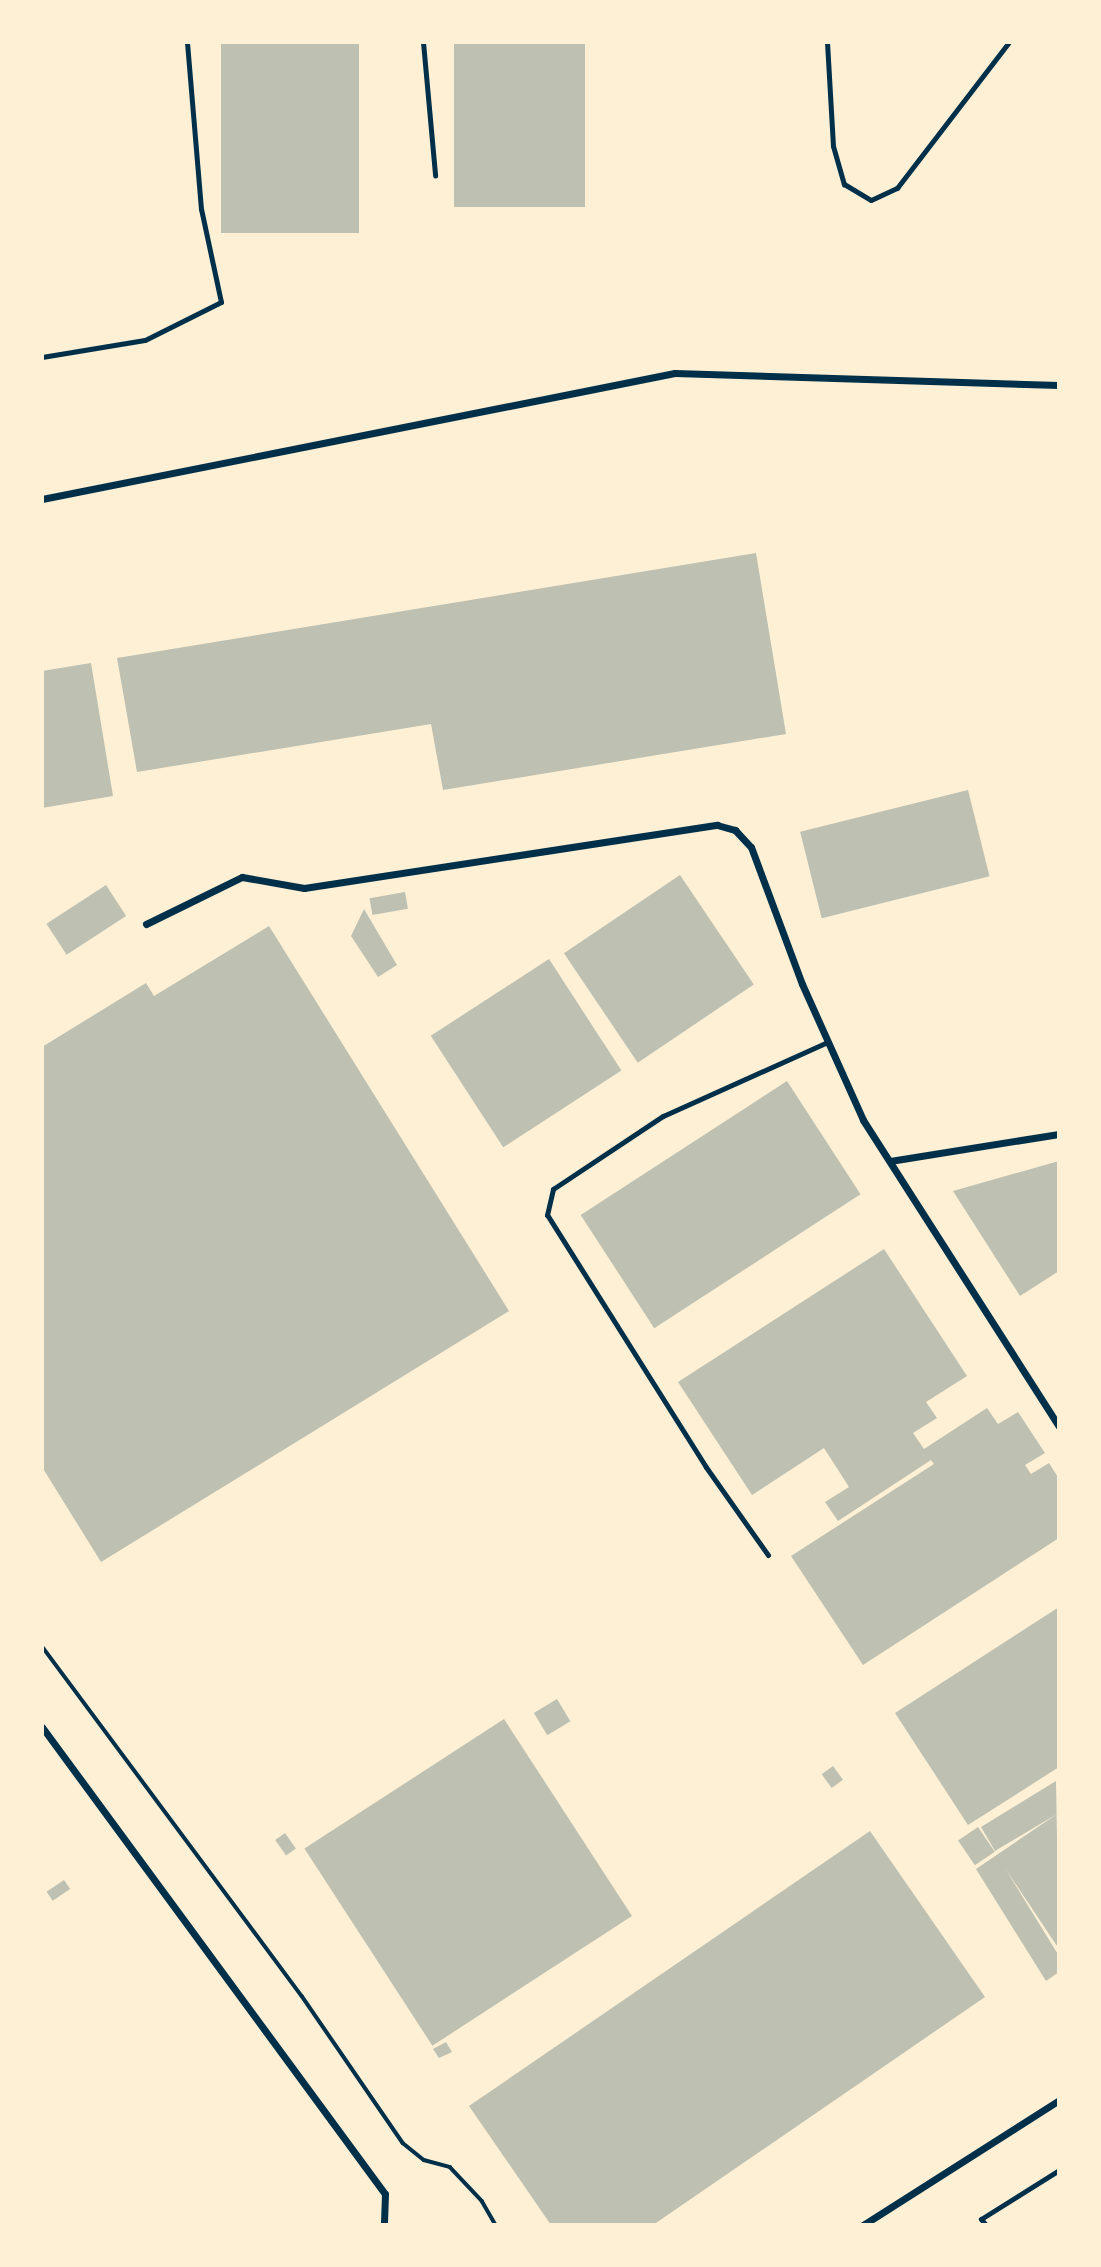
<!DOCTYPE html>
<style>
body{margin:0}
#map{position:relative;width:1101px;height:2267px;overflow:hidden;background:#fdf0d5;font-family:Figtree,sans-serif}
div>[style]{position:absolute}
.building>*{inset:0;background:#bec0b2;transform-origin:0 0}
.path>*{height:3.5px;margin:-1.75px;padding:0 1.75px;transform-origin:1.75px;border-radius:1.75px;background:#003049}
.service>*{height:5px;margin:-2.5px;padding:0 2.5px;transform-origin:2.5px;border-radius:2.5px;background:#003049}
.minor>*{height:7px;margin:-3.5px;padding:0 3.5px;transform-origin:3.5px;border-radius:3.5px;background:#003049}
span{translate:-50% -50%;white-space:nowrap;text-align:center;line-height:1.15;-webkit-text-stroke:7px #fdf0d5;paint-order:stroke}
.frame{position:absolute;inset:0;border:44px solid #fdf0d5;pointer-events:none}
</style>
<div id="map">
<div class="building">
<i style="left:221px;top:42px;width:138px;height:191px"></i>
<i style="left:454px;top:42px;width:131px;height:165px"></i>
<i style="clip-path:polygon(756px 553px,786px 734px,443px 790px,431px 724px,137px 772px,117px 658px)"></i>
<i style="clip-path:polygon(91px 663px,113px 796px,42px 808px,42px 671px)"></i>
<i style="left:968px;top:790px;width:89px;height:173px;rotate:76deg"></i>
<i style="left:680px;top:875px;width:132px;height:140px;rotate:56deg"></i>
<i style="left:106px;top:885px;width:37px;height:71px;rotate:57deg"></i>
<i style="left:405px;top:892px;width:17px;height:36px;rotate:80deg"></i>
<i style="clip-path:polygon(364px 909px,397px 965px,378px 977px,351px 936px)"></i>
<i style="clip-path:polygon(269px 926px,509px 1311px,101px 1562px,42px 1467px,42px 1047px,146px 983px,154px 996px)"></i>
<i style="left:549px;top:959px;width:133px;height:141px;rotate:57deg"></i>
<i style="left:787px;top:1081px;width:135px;height:246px;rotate:57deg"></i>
<i style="clip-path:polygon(1059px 1161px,1059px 1271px,1020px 1296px,953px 1191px)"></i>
<i style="clip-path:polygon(884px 1249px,967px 1376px,926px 1402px,937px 1418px,913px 1433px,924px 1449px,987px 1408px,998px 1424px,1018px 1412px,1045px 1453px,1025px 1465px,1031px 1474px,1049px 1463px,1059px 1479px,1059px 1538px,863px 1665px,791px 1556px,934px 1464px,931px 1460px,838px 1521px,825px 1502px,849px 1487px,824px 1448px,752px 1495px,678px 1382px)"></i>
<i style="clip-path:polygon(1059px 1607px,1059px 1767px,968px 1825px,895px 1713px)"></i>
<i style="left:557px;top:1699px;width:26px;height:27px;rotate:59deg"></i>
<i style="left:504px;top:1719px;width:235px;height:238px;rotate:57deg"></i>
<i style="left:833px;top:1766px;width:17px;height:14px;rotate:54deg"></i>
<i style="clip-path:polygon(1056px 1781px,1059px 1949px,1005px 1868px,1059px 1956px,1059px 1972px,1046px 1981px,976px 1869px,1057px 1814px,995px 1851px,981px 1827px)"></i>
<i style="left:978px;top:1827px;width:30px;height:24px;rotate:56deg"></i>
<i style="clip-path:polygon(870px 1831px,985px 1997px,653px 2225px,551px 2225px,469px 2106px)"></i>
<i style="left:285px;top:1833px;width:19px;height:12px;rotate:55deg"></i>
<i style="left:64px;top:1880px;width:11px;height:21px;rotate:56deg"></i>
<i style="clip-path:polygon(446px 2042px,452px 2052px,439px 2058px,433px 2049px)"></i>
</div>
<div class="path">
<i style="left:42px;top:1646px;width:436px;rotate:53.4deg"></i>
<i style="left:302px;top:1996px;width:178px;rotate:55.5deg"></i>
<i style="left:403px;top:2143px;width:27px;rotate:39deg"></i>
<i style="left:424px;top:2160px;width:27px;rotate:15deg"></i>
<i style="left:450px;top:2167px;width:47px;rotate:46.7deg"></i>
<i style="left:482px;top:2201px;width:28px;rotate:60deg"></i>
</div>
<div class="service">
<i style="left:423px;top:42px;width:134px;rotate:84.8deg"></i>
<i style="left:827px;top:42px;width:104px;rotate:86.7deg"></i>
<i style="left:833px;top:146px;width:40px;rotate:74deg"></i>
<i style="left:844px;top:184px;width:31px;rotate:31deg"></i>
<i style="left:871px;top:200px;width:29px;rotate:-25deg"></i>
<i style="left:897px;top:188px;width:184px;rotate:-52.5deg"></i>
<i style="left:42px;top:357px;width:104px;rotate:-9.4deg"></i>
<i style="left:145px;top:340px;width:85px;rotate:-26.6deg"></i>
<i style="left:221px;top:302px;width:95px;rotate:-102.1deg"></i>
<i style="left:201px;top:209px;width:168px;rotate:-94.8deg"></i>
<i style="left:768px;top:1555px;width:108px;rotate:-125.2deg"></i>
<i style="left:706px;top:1467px;width:298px;rotate:-122.2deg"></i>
<i style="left:547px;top:1215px;width:27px;rotate:-77deg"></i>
<i style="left:553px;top:1189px;width:132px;rotate:-33.6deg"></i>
<i style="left:663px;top:1116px;width:181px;rotate:-24.2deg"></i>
<i style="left:986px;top:2225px;width:8px;rotate:-130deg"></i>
<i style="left:981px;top:2219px;width:92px;rotate:-32.1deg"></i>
</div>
<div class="minor">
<i style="left:42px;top:499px;width:645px;rotate:-11.26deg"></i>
<i style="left:675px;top:373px;width:384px;rotate:1.8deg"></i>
<i style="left:146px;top:924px;width:107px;rotate:-26.1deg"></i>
<i style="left:242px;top:877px;width:63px;rotate:10.1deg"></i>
<i style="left:304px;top:888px;width:418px;rotate:-8.7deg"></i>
<i style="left:717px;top:825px;width:19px;rotate:16deg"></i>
<i style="left:735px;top:830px;width:23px;rotate:47deg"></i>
<i style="left:751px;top:847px;width:146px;rotate:69.6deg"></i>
<i style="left:802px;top:984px;width:149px;rotate:65.8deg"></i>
<i style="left:863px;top:1120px;width:363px;rotate:57.4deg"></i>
<i style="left:890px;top:1161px;width:171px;rotate:-9.1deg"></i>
<i style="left:42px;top:1727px;width:579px;rotate:53.7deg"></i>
<i style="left:385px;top:2194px;width:31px;rotate:92deg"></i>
<i style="left:863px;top:2225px;width:232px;rotate:-32.5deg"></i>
</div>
<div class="frame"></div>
</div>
